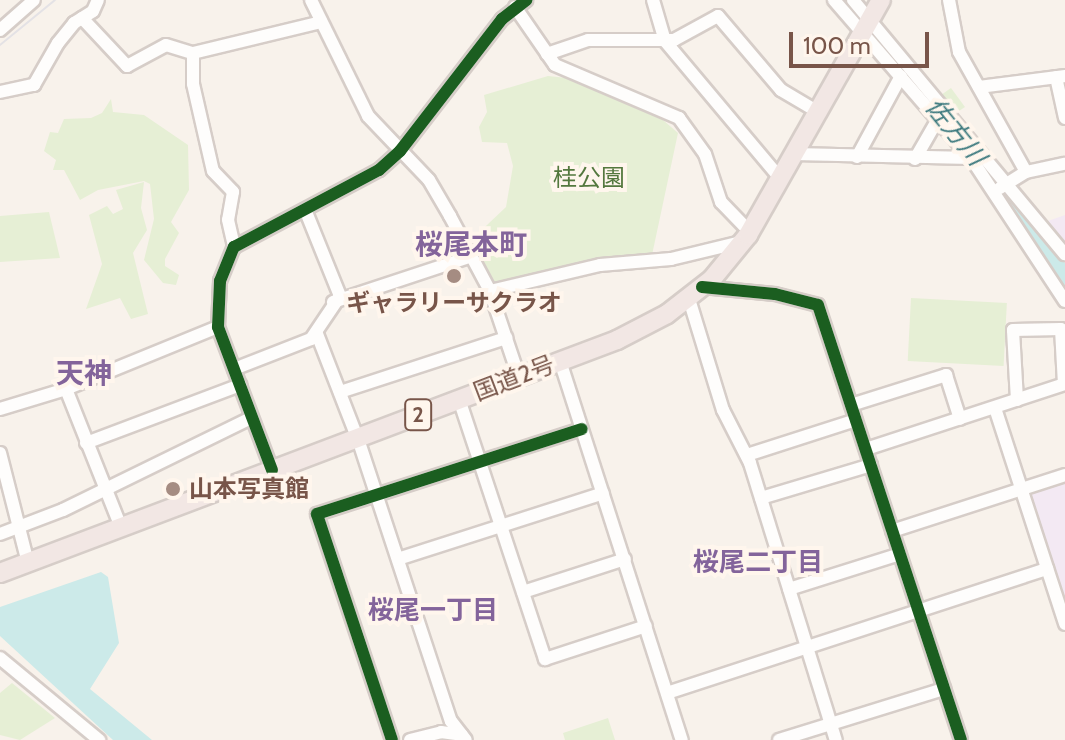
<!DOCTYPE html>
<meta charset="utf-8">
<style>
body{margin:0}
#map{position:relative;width:1065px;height:740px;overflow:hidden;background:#f8f2eb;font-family:Cabin,"Noto Sans JP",sans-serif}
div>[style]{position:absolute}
.education>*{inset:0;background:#f3e9f3}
.green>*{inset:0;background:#e6efd5;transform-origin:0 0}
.water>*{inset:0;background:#cceae9}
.roads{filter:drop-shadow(2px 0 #d6cdc8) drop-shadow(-2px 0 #d6cdc8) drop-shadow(0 2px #d6cdc8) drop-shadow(0 -2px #d6cdc8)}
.minor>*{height:12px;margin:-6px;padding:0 6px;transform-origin:6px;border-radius:6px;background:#fefdfc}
.highway>*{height:18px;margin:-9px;padding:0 9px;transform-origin:9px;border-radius:9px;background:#f2e7e4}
.tram>*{height:2px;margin:-1px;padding:0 1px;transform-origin:1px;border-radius:1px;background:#e4e2e5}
.cycleway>*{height:12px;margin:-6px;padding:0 6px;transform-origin:6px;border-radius:6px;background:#1b5e20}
.dots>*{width:22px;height:22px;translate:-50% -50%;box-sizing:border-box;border:4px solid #fff6ed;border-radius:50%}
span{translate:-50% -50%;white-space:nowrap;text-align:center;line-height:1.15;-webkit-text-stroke:8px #fff6ed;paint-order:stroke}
.shield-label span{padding:2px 6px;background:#fff6ed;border:2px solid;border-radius:6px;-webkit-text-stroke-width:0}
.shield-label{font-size:22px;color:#785549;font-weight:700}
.park-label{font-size:24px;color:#54783e}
.poi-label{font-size:24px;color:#785549;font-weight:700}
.left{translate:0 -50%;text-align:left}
.street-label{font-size:24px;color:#785549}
.water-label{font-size:26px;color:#3c797e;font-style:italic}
.neighbourhood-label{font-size:26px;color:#83649b;font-weight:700}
.quarter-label{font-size:28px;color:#83649b;font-weight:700}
.scale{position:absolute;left:789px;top:32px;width:140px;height:36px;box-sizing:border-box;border:4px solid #785549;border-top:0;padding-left:10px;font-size:24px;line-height:28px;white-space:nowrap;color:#785549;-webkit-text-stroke:6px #fff6ed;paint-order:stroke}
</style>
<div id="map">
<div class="education">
<i style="clip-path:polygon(1065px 215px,1065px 247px,1045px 222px)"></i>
<i style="clip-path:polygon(1065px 477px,1065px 616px,1025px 490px)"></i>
</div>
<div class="green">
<i style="clip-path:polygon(548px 76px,567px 78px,656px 114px,678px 133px,652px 255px,494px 286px,468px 243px,506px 207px,513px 166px,507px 143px,482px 142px,479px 127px,487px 112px,484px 95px)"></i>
<i style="clip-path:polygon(951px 88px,965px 107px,956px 113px,941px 95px)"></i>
<i style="clip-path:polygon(111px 99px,113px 112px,144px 115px,188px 145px,189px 190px,171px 222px,179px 233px,165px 259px,165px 266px,179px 275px,176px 285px,163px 283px,144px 260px,154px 219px,150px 184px,144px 181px,98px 190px,80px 200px,64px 170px,53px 170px,56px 160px,44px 151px,50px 132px,58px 133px,64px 119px,91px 118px,102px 113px)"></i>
<i style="clip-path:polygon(144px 182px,141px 208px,147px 230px,133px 253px,148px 314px,131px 319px,120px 298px,86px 309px,102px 264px,89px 215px,107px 206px,113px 214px,123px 209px,116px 190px)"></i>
<i style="clip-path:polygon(49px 212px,60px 258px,0 262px,0 216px)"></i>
<i style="left:911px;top:298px;width:96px;height:63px;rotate:3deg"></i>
<i style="clip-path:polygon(12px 683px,55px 718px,20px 740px,0 735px,0 693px)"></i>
<i style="clip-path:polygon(608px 718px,615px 740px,565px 740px,563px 733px)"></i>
</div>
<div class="water">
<i style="clip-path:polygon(838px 0,846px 0,915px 77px,1065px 263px,1065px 291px,989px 178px)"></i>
<i style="clip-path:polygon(101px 572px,108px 577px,119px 643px,90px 689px,152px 740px,113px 740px,0 636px,0 607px)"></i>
</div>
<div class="roads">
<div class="minor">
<i style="left:311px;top:0;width:129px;rotate:63.8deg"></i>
<i style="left:368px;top:116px;width:88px;rotate:46.4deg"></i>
<i style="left:429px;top:180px;width:42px;rotate:59.7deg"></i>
<i style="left:450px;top:216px;width:85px;rotate:61.9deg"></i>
<i style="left:490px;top:291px;width:91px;rotate:71.4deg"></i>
<i style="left:653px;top:0;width:43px;rotate:73.7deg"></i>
<i style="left:665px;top:41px;width:179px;rotate:50deg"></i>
<i style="left:834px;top:0;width:209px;rotate:49.1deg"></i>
<i style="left:971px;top:158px;width:171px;rotate:56.7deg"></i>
<i style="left:853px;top:0;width:331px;rotate:50.2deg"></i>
<i style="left:949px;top:0;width:53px;rotate:79.1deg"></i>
<i style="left:959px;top:52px;width:137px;rotate:60.8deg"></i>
<i style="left:515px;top:7px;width:70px;rotate:55.4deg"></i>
<i style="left:555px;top:65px;width:135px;rotate:23.1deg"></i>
<i style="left:679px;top:118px;width:44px;rotate:54.2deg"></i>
<i style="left:705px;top:154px;width:51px;rotate:71.6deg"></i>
<i style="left:721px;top:202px;width:42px;rotate:46deg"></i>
<i style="left:82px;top:18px;width:66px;rotate:46.8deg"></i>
<i style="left:127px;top:66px;width:44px;rotate:-28.3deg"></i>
<i style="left:166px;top:45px;width:28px;rotate:17deg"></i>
<i style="left:193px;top:53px;width:31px;rotate:90deg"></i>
<i style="left:193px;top:84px;width:89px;rotate:77.1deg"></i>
<i style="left:213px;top:171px;width:29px;rotate:46deg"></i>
<i style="left:233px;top:192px;width:28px;rotate:100deg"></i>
<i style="left:228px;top:220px;width:28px;rotate:77deg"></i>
<i style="left:0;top:30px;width:45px;rotate:-41.4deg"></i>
<i style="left:193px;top:53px;width:132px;rotate:-13.6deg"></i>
<i style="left:547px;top:54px;width:43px;rotate:-18.9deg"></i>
<i style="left:588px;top:40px;width:86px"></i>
<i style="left:674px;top:40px;width:50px;rotate:-28.6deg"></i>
<i style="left:718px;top:16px;width:97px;rotate:49.6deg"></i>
<i style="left:781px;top:90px;width:43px;rotate:30.7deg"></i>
<i style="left:1056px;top:77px;width:42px;rotate:77.6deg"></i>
<i style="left:979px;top:87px;width:87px;rotate:-7.3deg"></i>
<i style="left:0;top:92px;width:35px;rotate:-12deg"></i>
<i style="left:34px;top:85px;width:48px;rotate:-60.3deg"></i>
<i style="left:58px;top:43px;width:26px;rotate:-51deg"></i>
<i style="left:74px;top:23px;width:22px;rotate:-32deg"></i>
<i style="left:93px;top:11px;width:12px;rotate:-66deg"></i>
<i style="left:794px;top:154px;width:177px;rotate:1.3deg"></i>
<i style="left:857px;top:157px;width:92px;rotate:-61.5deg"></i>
<i style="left:915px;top:159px;width:46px;rotate:-60.1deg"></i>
<i style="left:1000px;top:188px;width:31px;rotate:-32deg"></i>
<i style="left:1026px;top:172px;width:40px;rotate:-12deg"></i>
<i style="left:702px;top:287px;width:73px;rotate:5.5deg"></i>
<i style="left:775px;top:294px;width:44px;rotate:14.3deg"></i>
<i style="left:818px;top:305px;width:458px;rotate:71.8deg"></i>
<i style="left:490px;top:291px;width:113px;rotate:-13.3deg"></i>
<i style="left:600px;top:265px;width:71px;rotate:-4.8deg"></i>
<i style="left:671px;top:259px;width:73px;rotate:-13.5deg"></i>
<i style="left:689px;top:299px;width:116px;rotate:73deg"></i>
<i style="left:723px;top:410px;width:59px;rotate:63deg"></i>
<i style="left:750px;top:463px;width:290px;rotate:72.8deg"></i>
<i style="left:333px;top:302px;width:143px;rotate:-18.3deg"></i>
<i style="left:317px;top:334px;width:119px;rotate:68.8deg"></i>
<i style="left:360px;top:445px;width:291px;rotate:71.8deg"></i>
<i style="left:451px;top:721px;width:24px;rotate:52deg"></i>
<i style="left:560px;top:361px;width:398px;rotate:72.2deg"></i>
<i style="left:234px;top:369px;width:83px;rotate:-21.3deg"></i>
<i style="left:311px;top:339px;width:52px;rotate:-56deg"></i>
<i style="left:340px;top:296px;width:91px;rotate:-112deg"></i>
<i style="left:66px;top:389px;width:149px;rotate:68.3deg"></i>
<i style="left:340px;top:392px;width:175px;rotate:-18deg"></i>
<i style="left:459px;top:399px;width:274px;rotate:71.7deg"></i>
<i style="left:545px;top:659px;width:106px;rotate:-18.1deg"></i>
<i style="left:1017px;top:400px;width:70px;rotate:-93.3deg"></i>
<i style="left:1013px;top:330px;width:48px;rotate:-1.2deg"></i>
<i style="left:1061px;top:329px;width:55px;rotate:86.9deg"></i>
<i style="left:851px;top:405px;width:100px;rotate:-17.5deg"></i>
<i style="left:946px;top:375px;width:46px;rotate:72.3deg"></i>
<i style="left:995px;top:408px;width:227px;rotate:72deg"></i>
<i style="left:0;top:409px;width:69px;rotate:-16.9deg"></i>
<i style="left:66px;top:389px;width:164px;rotate:-22.2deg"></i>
<i style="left:86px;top:443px;width:165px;rotate:-20.6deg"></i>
<i style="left:866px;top:449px;width:209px;rotate:-18.1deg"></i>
<i style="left:0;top:453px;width:114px;rotate:75.7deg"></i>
<i style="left:747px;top:455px;width:114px;rotate:-17.8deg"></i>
<i style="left:272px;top:470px;width:153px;rotate:-110.7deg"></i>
<i style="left:218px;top:327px;width:46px;rotate:-87.5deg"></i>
<i style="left:220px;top:281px;width:37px;rotate:-68deg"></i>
<i style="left:234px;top:247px;width:164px;rotate:-28deg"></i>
<i style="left:379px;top:170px;width:28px;rotate:-42deg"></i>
<i style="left:400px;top:151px;width:167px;rotate:-52.3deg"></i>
<i style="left:502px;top:19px;width:31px;rotate:-38deg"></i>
<i style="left:761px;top:498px;width:115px;rotate:-16.7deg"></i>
<i style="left:892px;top:531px;width:182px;rotate:-17.9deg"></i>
<i style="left:0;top:534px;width:67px;rotate:-20.9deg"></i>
<i style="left:63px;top:510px;width:209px;rotate:-26.1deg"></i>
<i style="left:398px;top:559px;width:215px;rotate:-17.8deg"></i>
<i style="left:789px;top:589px;width:116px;rotate:-17.5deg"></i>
<i style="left:523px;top:592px;width:107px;rotate:-17.9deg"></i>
<i style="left:0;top:658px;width:129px;rotate:39.6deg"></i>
<i style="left:667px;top:693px;width:400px;rotate:-18.1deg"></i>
<i style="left:392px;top:740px;width:238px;rotate:-108.4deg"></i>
<i style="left:317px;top:514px;width:278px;rotate:-17.8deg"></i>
<i style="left:410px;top:740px;width:32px;rotate:-14deg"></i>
<i style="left:441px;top:732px;width:21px;rotate:8deg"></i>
<i style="left:779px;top:740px;width:173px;rotate:-17.2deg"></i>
</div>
<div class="highway">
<i style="left:0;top:573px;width:660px;rotate:-20.69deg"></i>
<i style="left:617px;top:340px;width:56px;rotate:-27.5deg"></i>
<i style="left:667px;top:314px;width:57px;rotate:-37.9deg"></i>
<i style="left:712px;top:279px;width:57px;rotate:-50.7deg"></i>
<i style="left:748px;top:235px;width:270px;rotate:-60.5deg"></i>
</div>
</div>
<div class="tram">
<i style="left:0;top:45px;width:71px;rotate:-39.3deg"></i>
</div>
<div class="cycleway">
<i style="left:702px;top:287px;width:73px;rotate:5.5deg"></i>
<i style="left:775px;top:294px;width:44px;rotate:14.3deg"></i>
<i style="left:818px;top:305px;width:458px;rotate:71.8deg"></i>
<i style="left:272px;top:470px;width:153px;rotate:-110.7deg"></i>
<i style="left:218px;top:327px;width:46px;rotate:-87.5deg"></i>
<i style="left:220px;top:281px;width:37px;rotate:-68deg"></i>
<i style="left:234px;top:247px;width:164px;rotate:-28deg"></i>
<i style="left:379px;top:170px;width:28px;rotate:-42deg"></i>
<i style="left:400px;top:151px;width:167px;rotate:-52.3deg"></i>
<i style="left:502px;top:19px;width:31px;rotate:-38deg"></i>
<i style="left:392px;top:740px;width:238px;rotate:-108.4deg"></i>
<i style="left:317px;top:514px;width:278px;rotate:-17.8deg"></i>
</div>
<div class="dots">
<i style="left:454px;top:276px;background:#a58c82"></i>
<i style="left:173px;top:489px;background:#a58c82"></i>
</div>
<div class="shield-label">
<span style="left:418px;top:415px">2</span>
</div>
<div class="park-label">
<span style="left:589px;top:178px">桂公園</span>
</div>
<div class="poi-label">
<span style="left:454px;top:303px">ギャラリーサクラオ</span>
<span class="left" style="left:189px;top:489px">山本写真館</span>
</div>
<div class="street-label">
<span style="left:514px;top:378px;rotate:-21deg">国道2号</span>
</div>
<div class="water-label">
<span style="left:955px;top:132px;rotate:51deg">佐方川</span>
</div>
<div class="neighbourhood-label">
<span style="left:758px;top:563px">桜尾二丁目</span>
<span style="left:433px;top:611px">桜尾一丁目</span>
</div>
<div class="quarter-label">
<span style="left:471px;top:244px">桜尾本町</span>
<span style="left:84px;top:373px">天神</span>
</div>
<div class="scale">100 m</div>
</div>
